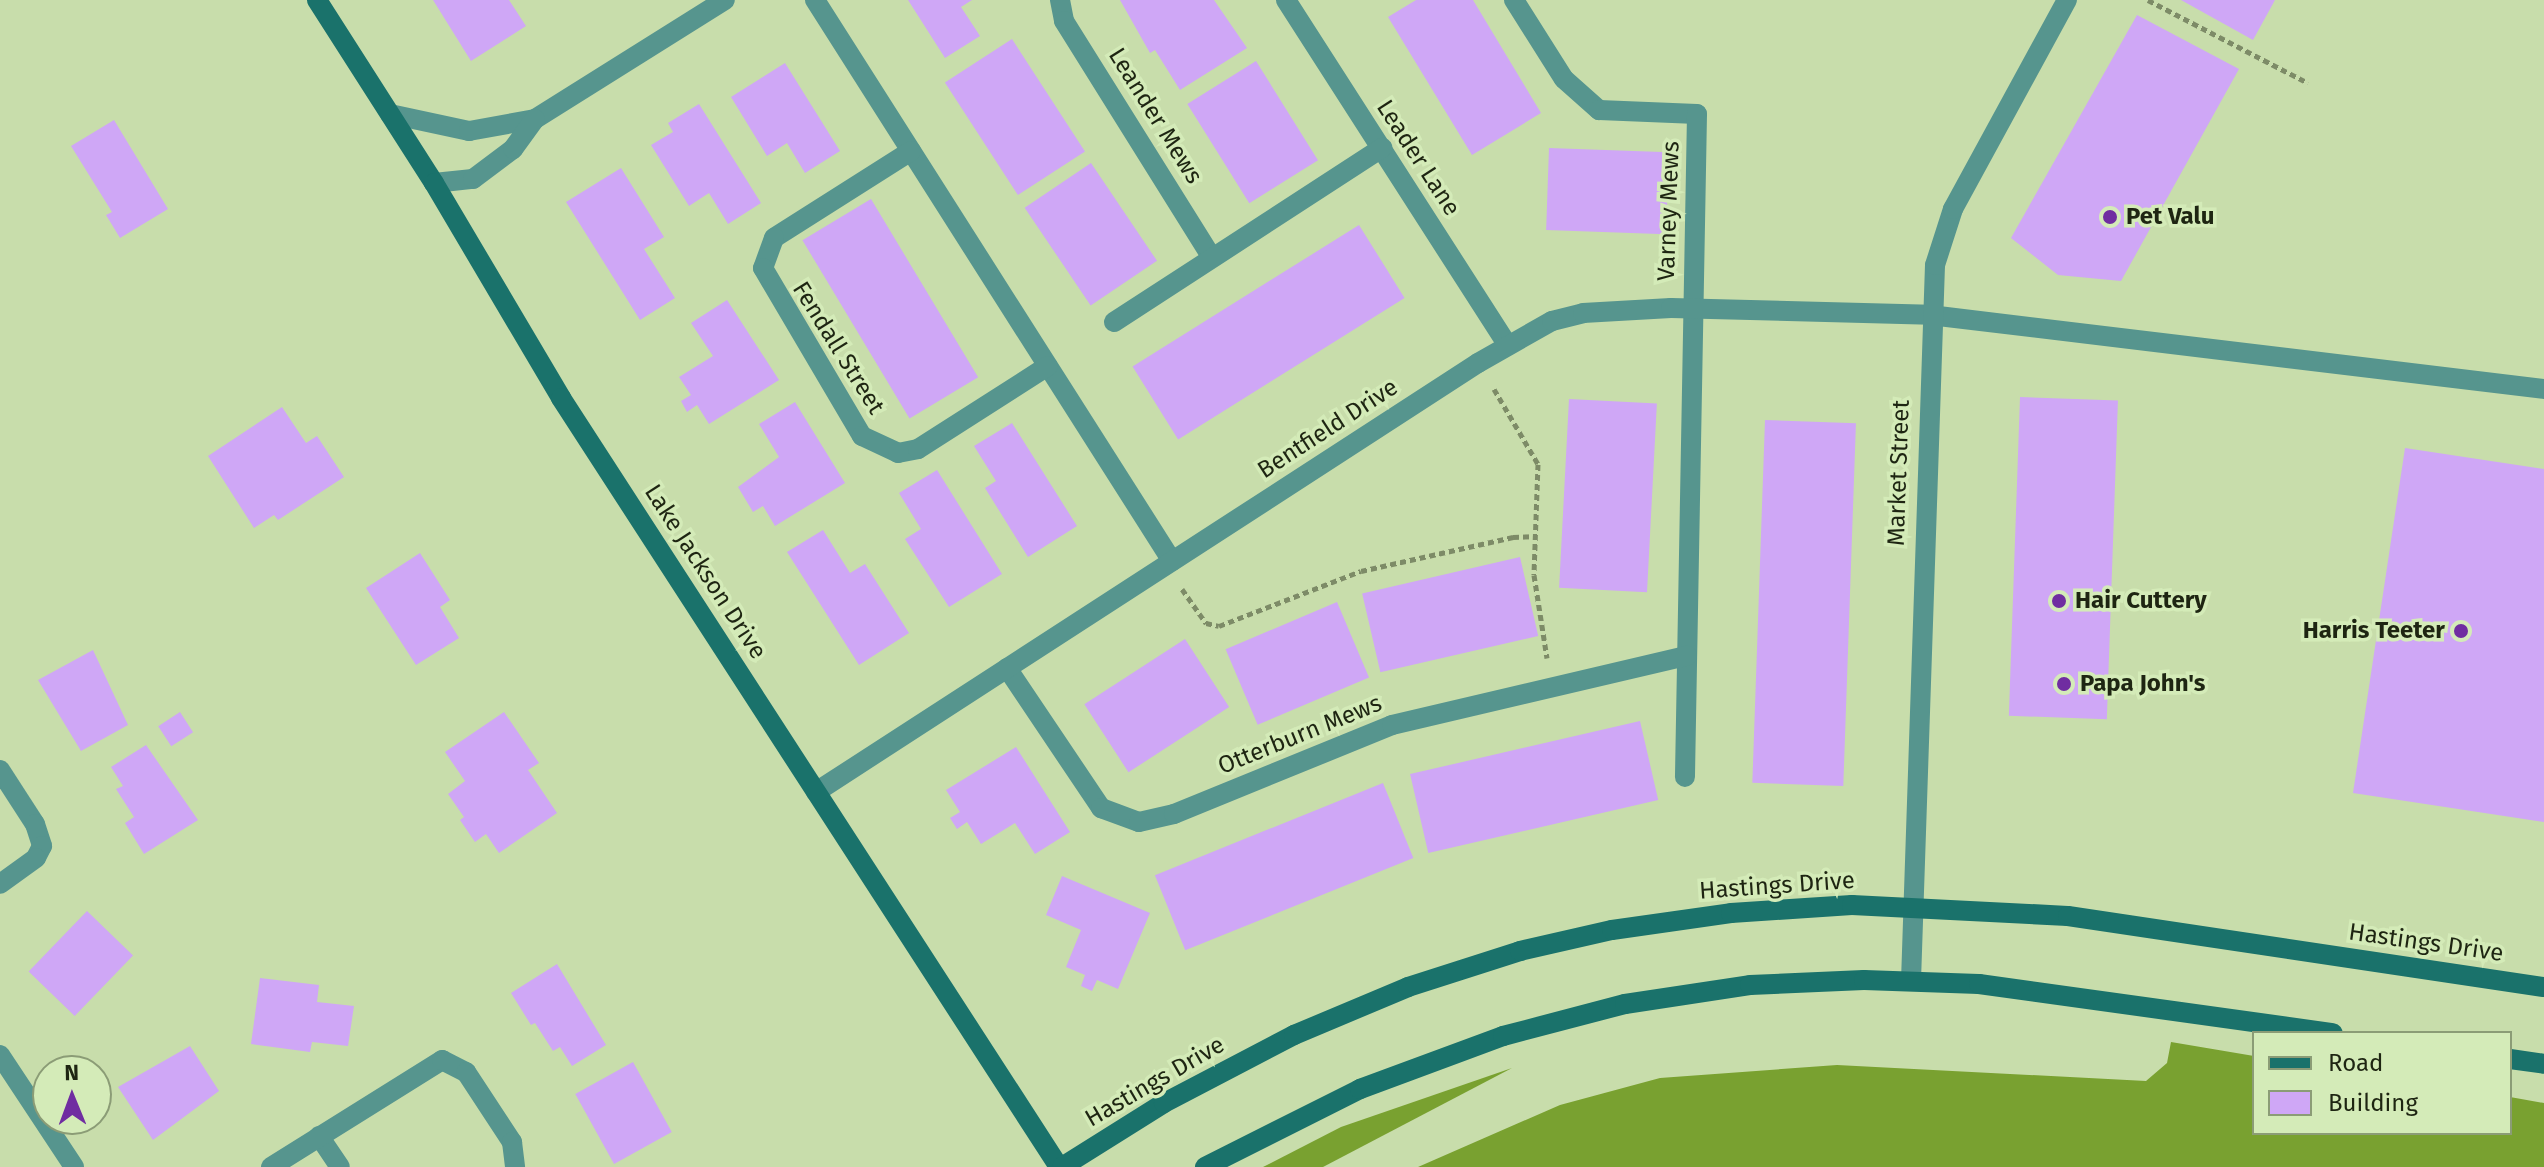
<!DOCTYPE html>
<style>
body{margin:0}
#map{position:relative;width:2544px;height:1167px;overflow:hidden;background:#c8ddab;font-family:"Fira Sans",sans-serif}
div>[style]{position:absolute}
.forest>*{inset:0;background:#79a130}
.building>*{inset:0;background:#cfa7f6;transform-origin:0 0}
.path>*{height:5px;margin-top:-2.5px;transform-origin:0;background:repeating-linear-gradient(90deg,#7d8b67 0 6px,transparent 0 10px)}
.lane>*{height:20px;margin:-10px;padding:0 10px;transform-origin:10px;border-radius:10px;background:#56958e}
.street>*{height:20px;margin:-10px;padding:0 10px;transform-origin:10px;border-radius:10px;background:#56958e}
.secondary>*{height:20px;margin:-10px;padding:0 10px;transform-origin:10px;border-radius:10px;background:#1a726b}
.dots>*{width:22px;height:22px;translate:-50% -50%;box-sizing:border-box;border:4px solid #d4ebb8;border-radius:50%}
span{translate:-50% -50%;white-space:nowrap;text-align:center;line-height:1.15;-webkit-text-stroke:7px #d4ebb8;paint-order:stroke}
.street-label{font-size:24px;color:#1e2512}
.poi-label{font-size:24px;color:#1e2512;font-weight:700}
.left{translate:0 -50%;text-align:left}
.right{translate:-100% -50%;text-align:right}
.legend{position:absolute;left:2252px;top:1031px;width:260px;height:104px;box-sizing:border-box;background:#d4ebb8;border:2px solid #8b9c76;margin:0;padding:10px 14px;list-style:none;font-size:24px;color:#1e2512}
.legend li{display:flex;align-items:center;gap:16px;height:40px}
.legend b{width:40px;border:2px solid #8b9c76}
.north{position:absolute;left:32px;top:1055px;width:80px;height:80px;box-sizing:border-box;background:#d4ebb8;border:2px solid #8b9c76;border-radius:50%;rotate:359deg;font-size:22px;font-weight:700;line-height:32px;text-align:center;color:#1e2512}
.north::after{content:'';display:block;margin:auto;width:28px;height:36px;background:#702da1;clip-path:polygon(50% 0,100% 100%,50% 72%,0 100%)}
</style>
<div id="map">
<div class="forest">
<i style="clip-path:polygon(2171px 1042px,2254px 1056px,2254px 1133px,2510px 1133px,2510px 1097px,2544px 1103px,2544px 1167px,1418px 1167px,1560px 1105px,1660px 1078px,1837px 1065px,2146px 1081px,2167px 1063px)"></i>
<i style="clip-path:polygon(1512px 1068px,1323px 1167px,1263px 1167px,1341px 1127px)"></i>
</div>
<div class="building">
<i style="clip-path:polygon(433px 0,509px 0,526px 26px,471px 61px)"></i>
<i style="clip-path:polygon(908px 0,972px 0,961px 7px,980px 36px,945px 58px)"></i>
<i style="clip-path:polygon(1120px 0,1214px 0,1247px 48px,1180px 90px,1155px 50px,1150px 53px)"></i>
<i style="clip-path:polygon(1416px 0,1473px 0,1541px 113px,1472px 155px,1388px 17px)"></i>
<i style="clip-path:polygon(2181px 0,2275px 0,2253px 40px)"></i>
<i style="clip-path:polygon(2137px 15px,2239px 69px,2121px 281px,2058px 275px,2011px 238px)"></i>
<i style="left:1012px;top:39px;width:134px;height:80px;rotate:57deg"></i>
<i style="left:1256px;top:61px;width:117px;height:81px;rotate:58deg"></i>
<i style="clip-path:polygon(785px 63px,840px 151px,805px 173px,787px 143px,767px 156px,731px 97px)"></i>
<i style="clip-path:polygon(699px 104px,761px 203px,728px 224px,709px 193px,689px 206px,651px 145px,673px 132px,668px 123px)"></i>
<i style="clip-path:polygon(114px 120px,168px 209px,120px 238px,106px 215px,112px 212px,71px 146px)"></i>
<i style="left:1549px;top:148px;width:120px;height:82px;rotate:2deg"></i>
<i style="left:1091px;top:163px;width:118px;height:80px;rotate:56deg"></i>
<i style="clip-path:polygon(621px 168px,664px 237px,644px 249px,675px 298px,640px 320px,566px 202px)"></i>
<i style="left:871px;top:199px;width:208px;height:80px;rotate:59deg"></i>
<i style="left:1359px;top:225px;width:86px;height:267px;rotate:58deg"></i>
<i style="clip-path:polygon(727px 300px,779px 380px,709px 424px,697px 405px,687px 412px,681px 401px,691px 395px,679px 377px,713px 356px,691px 323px)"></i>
<i style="left:2020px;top:397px;width:98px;height:319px;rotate:2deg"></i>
<i style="left:1569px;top:399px;width:88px;height:189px;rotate:3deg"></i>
<i style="clip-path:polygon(795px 402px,845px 483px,775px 526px,763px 506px,753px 512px,738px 487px,779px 457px,759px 424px)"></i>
<i style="clip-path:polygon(282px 407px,306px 443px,317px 436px,344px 477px,278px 520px,274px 515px,254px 528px,208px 456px)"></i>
<i style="left:1765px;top:420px;width:91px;height:363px;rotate:2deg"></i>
<i style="clip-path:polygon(1012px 423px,1077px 526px,1028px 557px,985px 488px,996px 481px,974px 446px)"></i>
<i style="clip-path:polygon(2405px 448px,2544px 469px,2544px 822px,2353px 793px)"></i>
<i style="clip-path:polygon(937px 470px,1002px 574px,949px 607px,905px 539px,921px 529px,899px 493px)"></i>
<i style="clip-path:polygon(823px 530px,850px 573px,865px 564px,909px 633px,859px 665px,787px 552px)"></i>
<i style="clip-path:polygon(420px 553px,450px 600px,440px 607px,459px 638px,416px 665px,366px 588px)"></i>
<i style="left:1520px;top:557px;width:81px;height:162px;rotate:77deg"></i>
<i style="left:1337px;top:602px;width:82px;height:121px;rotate:67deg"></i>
<i style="left:1185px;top:639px;width:81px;height:120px;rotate:57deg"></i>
<i style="clip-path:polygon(93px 650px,128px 725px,81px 751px,38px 680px)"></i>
<i style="left:180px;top:712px;width:24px;height:26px;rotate:57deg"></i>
<i style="clip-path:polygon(504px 712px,539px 763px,528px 770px,557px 813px,499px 853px,486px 834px,475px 842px,460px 820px,464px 817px,448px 794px,465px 781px,445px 752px)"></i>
<i style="left:1640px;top:721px;width:81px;height:236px;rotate:77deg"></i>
<i style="clip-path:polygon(146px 745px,198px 820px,144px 854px,125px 823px,134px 817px,116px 789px,123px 786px,111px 767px)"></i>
<i style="clip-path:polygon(1016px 747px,1070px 832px,1035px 854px,1015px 823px,981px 844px,967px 822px,957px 829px,950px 818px,960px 812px,946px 790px)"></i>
<i style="left:1383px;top:783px;width:81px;height:246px;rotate:68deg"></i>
<i style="clip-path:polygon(1062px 876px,1150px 913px,1118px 989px,1097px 980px,1092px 991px,1081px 986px,1085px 975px,1066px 967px,1081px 930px,1046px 915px)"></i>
<i style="left:87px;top:911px;width:64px;height:84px;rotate:44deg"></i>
<i style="clip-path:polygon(557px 964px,606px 1045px,572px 1066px,560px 1047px,553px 1051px,535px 1023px,531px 1025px,511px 993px)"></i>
<i style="clip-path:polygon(260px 978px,319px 985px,317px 1002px,354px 1006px,348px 1046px,312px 1042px,310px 1052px,251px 1044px)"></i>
<i style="clip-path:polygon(190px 1046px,219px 1091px,153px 1140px,118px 1087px)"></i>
<i style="left:633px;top:1062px;width:80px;height:66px;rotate:61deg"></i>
</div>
<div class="path">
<i style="left:2148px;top:0;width:180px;rotate:27.4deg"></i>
<i style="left:1494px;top:389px;width:87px;rotate:59.6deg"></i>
<i style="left:1538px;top:464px;width:111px;rotate:92.1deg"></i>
<i style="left:1534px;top:575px;width:84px;rotate:81.1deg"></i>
<i style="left:1182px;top:589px;width:42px;rotate:54.8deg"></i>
<i style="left:1206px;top:623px;width:13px;rotate:13deg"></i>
<i style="left:1219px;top:626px;width:152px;rotate:-21.2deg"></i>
<i style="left:1361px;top:571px;width:156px;rotate:-12.6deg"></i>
<i style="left:1513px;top:537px;width:23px;rotate:-2deg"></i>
</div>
<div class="lane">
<i style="left:1930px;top:315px;width:618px;rotate:6.87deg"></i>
<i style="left:0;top:770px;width:64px;rotate:57.1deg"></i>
<i style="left:35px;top:824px;width:23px;rotate:72deg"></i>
<i style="left:42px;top:846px;width:13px;rotate:117deg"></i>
<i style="left:36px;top:858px;width:44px;rotate:144.2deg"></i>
<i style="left:319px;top:1136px;width:37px;rotate:56deg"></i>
<i style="left:271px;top:1167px;width:202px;rotate:-32deg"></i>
<i style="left:442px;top:1060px;width:27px;rotate:27deg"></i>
<i style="left:466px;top:1072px;width:84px;rotate:56.7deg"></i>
<i style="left:512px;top:1142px;width:25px;rotate:83deg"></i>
</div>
<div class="street">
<i style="left:815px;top:0;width:665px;rotate:57.53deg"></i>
<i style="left:1060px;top:0;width:21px;rotate:79deg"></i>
<i style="left:1064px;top:21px;width:279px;rotate:58deg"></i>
<i style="left:1286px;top:0;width:409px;rotate:57.3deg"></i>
<i style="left:1514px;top:0;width:93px;rotate:57.7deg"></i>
<i style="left:1564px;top:79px;width:47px;rotate:41.5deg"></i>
<i style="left:1599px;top:110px;width:98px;rotate:2.3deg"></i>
<i style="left:1697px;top:114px;width:663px;rotate:91.04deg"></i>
<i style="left:390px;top:114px;width:81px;rotate:12.1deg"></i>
<i style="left:469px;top:131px;width:67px;rotate:-10.3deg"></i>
<i style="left:535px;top:119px;width:224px;rotate:-32.1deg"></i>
<i style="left:911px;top:151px;width:162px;rotate:147.6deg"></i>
<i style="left:774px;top:238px;width:32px;rotate:110deg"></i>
<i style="left:763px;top:268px;width:195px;rotate:59.5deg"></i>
<i style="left:862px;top:436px;width:40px;rotate:25deg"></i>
<i style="left:898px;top:453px;width:20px;rotate:-11deg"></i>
<i style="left:918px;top:449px;width:154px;rotate:-32.6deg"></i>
<i style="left:434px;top:183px;width:39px;rotate:-6deg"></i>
<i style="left:473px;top:179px;width:50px;rotate:-36.9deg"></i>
<i style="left:513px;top:149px;width:37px;rotate:-54deg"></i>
<i style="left:1114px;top:322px;width:320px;rotate:-33deg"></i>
<i style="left:1007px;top:668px;width:169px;rotate:56.1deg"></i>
<i style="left:1101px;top:808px;width:40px;rotate:20.2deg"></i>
<i style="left:1139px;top:822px;width:36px;rotate:-13deg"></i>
<i style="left:1174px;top:814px;width:235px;rotate:-22.2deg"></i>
<i style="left:1392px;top:725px;width:303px;rotate:-13.2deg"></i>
<i style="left:816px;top:792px;width:789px;rotate:-32.94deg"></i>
<i style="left:1478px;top:363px;width:85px;rotate:-29.6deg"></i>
<i style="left:1552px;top:321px;width:32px;rotate:-14deg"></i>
<i style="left:1583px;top:313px;width:88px;rotate:-3.3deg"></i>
<i style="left:1671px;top:308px;width:259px;rotate:1.5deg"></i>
<i style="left:1911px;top:981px;width:716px;rotate:-88.08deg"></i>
<i style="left:1935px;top:265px;width:59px;rotate:-72.2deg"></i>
<i style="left:1953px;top:209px;width:238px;rotate:-61.4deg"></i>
<i style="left:0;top:1055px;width:134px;rotate:56.5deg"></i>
</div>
<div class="secondary">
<i style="left:317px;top:0;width:217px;rotate:57.4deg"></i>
<i style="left:434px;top:183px;width:250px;rotate:59.4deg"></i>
<i style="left:561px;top:398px;width:916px;rotate:57.07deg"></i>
<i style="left:2510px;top:1059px;width:34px;rotate:8deg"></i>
<i style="left:1062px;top:1167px;width:120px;rotate:-32.1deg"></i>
<i style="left:1164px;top:1103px;width:147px;rotate:-27.6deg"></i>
<i style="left:1294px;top:1035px;width:124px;rotate:-22.8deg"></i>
<i style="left:1408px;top:987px;width:118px;rotate:-17.8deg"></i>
<i style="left:1520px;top:951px;width:94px;rotate:-12.9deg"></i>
<i style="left:1612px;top:930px;width:120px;rotate:-8.1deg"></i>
<i style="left:1731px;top:913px;width:121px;rotate:-3.8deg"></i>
<i style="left:1852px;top:905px;width:216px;rotate:2.9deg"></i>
<i style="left:2068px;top:916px;width:481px;rotate:8.5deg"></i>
<i style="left:1205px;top:1167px;width:174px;rotate:-26.7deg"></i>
<i style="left:1360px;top:1089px;width:153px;rotate:-20.3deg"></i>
<i style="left:1503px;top:1036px;width:126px;rotate:-14.7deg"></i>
<i style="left:1625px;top:1004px;width:126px;rotate:-8.6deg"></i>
<i style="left:1750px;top:985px;width:114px;rotate:-2.5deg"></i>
<i style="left:1864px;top:980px;width:115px;rotate:2deg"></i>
<i style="left:1979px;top:984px;width:357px;rotate:7.9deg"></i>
</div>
<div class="dots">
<i style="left:2110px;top:217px;background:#702da1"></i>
<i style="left:2059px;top:601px;background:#702da1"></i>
<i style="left:2461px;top:631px;background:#702da1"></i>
<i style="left:2064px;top:684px;background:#702da1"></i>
</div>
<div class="street-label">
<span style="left:1155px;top:116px;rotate:58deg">Leander Mews</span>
<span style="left:1418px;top:158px;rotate:57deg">Leader Lane</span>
<span style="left:1669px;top:211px;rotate:-88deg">Varney Mews</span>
<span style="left:838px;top:348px;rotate:58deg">Fendall Street</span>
<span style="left:1328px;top:429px;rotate:-33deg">Bentfield Drive</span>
<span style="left:1899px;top:473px;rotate:-88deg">Market Street</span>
<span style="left:705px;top:572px;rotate:57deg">Lake Jackson Drive</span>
<span style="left:1300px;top:735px;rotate:-22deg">Otterburn Mews</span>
<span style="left:1777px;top:886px;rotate:-4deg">Hastings Drive</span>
<span style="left:2426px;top:943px;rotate:8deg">Hastings Drive</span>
<span style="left:1155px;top:1082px;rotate:-30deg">Hastings Drive</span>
</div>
<div class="poi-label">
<span class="left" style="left:2126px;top:217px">Pet Valu</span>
<span class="left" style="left:2075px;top:601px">Hair Cuttery</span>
<span class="right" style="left:2445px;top:631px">Harris Teeter</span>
<span class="left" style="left:2080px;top:684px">Papa John's</span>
</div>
<ul class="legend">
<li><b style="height:10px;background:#1a726b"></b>Road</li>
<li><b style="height:22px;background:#cfa7f6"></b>Building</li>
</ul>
<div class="north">N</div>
</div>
